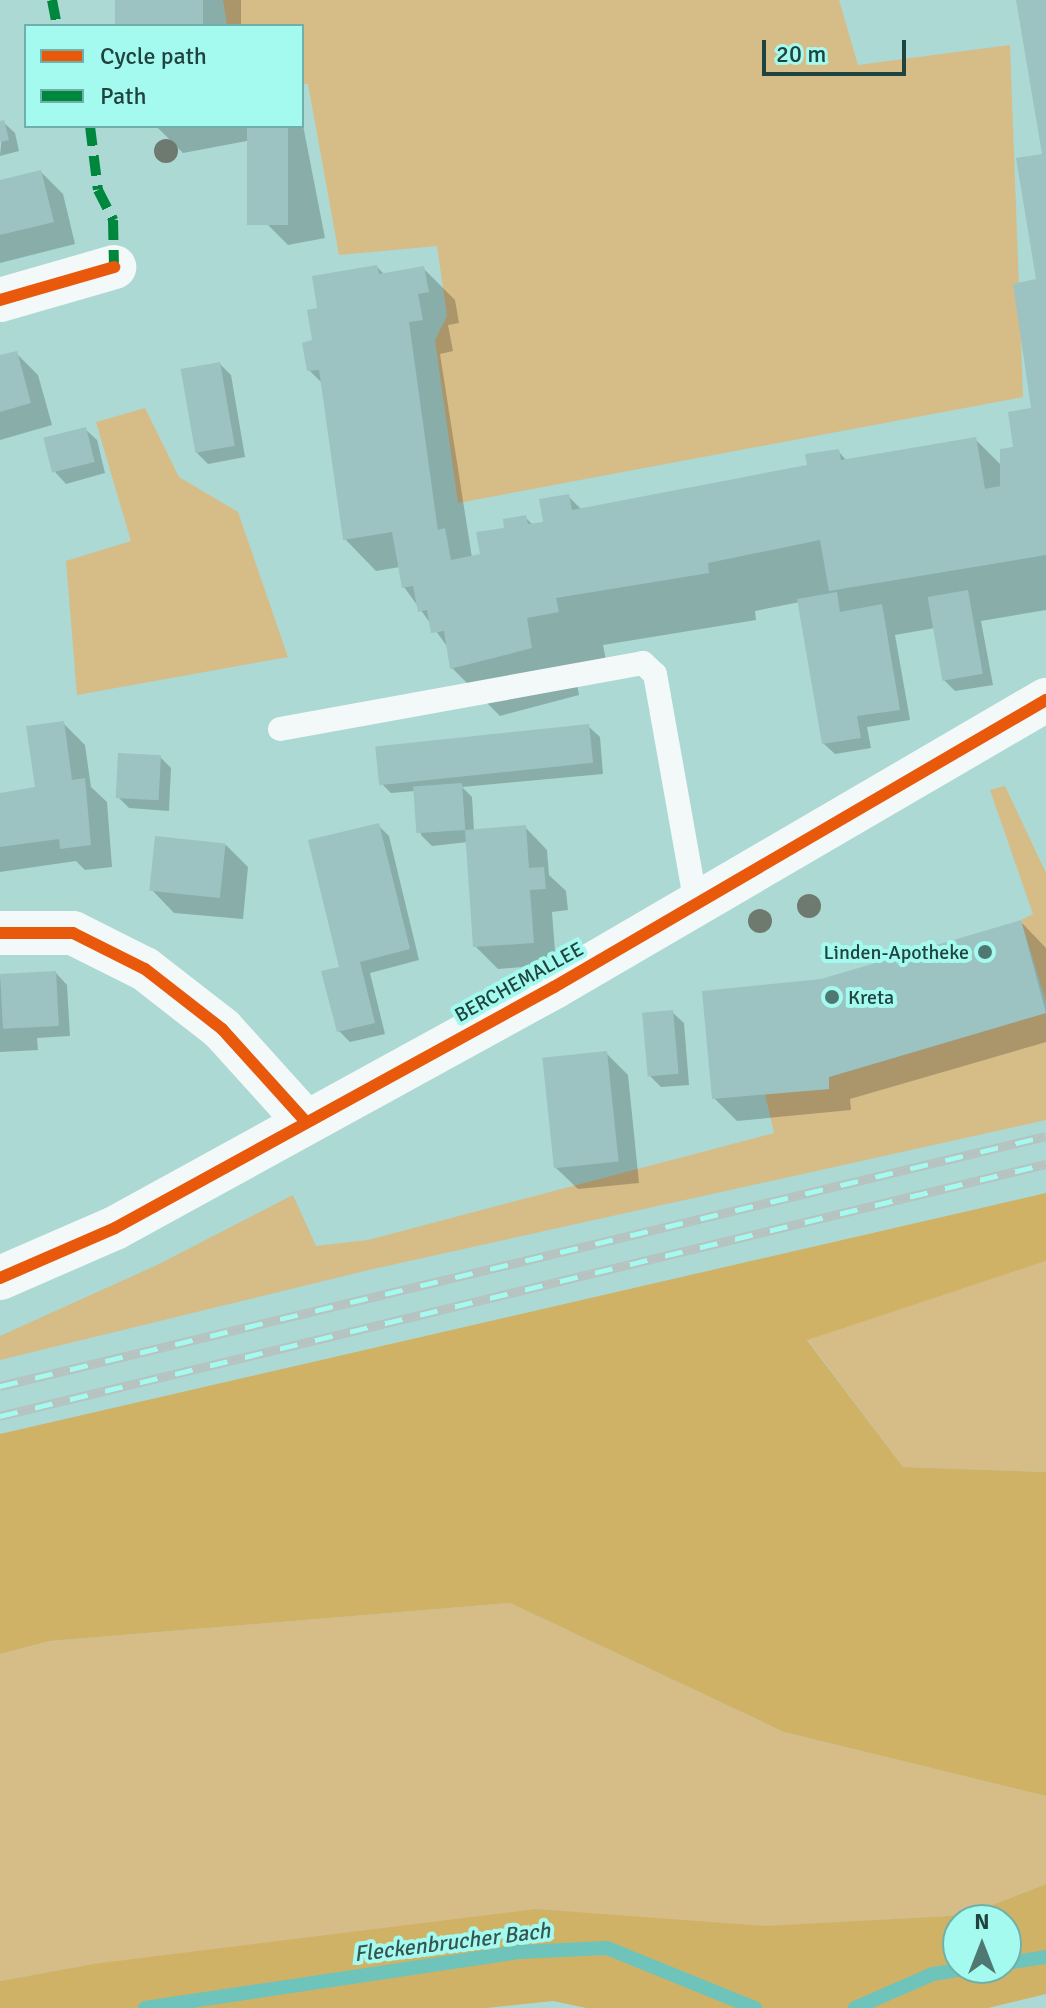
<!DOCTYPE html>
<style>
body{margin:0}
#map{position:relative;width:1046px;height:2008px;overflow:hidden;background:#acd9d4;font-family:Signika,sans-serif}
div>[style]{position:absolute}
.green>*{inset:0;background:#d6bc86}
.forest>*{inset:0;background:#d0b267}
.shadow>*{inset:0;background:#0003;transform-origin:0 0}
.stream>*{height:14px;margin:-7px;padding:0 7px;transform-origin:7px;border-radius:7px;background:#6ec3ba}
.building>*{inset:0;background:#9dc2c2;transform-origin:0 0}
.service>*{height:24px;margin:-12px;padding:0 12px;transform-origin:12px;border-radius:12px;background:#f3f9f9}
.minor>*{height:44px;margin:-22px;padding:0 22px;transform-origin:22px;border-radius:22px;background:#f3f9f9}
.tertiary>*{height:44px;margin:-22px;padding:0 22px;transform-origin:22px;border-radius:22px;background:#f3f9f9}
.rail>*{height:9px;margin-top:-4.5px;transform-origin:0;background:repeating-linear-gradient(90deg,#a5faef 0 18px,#b6c3c0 0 36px);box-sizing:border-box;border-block:2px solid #b6c3c0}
.quiet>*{height:10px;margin-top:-5px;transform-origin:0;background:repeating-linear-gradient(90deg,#00873e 0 20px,transparent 0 30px)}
.cycleway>*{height:12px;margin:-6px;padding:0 6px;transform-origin:6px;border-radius:6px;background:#e8590c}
.trees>*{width:24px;height:24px;margin:-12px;border-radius:50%;background:#6f7a6e}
.dots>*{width:22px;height:22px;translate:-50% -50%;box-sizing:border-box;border:4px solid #a5faef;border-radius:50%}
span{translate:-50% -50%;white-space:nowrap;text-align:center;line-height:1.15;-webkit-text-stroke:8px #a5faef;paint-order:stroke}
.poi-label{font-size:20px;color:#1f433e}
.right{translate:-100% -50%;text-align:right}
.left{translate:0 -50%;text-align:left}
.street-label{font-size:20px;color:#1f433e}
.water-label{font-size:22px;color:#355551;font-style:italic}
.legend{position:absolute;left:24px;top:24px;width:280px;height:104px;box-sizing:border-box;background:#a5faef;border:2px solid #6fb1a8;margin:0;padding:10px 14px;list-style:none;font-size:24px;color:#1f433e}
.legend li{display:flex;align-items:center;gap:16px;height:40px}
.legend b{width:40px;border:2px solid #6fb1a8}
.north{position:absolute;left:942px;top:1904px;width:80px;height:80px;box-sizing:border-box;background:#a5faef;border:2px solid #6fb1a8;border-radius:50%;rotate:0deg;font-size:22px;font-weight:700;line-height:32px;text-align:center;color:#1f433e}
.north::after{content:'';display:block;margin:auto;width:28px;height:36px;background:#507872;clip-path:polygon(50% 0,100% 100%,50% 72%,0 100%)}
.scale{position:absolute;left:762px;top:40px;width:144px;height:36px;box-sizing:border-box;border:4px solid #1f433e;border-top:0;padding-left:10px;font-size:24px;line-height:28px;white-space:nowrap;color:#1f433e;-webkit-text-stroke:6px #a5faef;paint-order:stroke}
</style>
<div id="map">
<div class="green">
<i style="clip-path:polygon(223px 0,839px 0,858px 65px,1010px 45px,1023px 397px,458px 503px,435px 340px,447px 316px,437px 246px,339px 255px,308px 84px,302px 84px,302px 26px,227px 26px)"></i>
<i style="clip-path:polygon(145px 408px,179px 477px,238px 512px,288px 657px,77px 695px,66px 561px,131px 541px,96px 422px)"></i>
<i style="clip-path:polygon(1005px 786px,1046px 873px,1046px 1002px,1021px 920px,1033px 914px,990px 790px)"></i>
<i style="clip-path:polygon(1046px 1013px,1046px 1120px,373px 1269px,0 1360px,0 1336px,157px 1265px,293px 1195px,316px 1246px,368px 1240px,774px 1133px,765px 1094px,829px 1089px,829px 1077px)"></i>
<i style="clip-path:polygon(1046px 1261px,1046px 1472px,903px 1467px,807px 1339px)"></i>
<i style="clip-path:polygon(510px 1603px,784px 1732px,1046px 1796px,1046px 1884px,967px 1915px,93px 1964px,0 1981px,0 1654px,50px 1641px)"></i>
</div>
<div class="forest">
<i style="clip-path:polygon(1046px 1193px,1046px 1261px,807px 1340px,903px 1467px,1046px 1472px,1046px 1796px,784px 1732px,510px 1603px,50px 1641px,0 1654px,0 1434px)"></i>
<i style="clip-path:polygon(evenodd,1046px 1884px,1046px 1994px,988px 2008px,586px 2008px,553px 2001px,486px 2008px,0 2008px,0 1981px,93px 1964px,536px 1909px,764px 1926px,967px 1915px,1046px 1884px,958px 1920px,1006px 1920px,1006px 1968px,958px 1968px,958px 1920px)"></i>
</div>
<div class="shadow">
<i style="left:117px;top:0;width:124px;height:26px"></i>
<i style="clip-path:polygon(1018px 0,1046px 0,1046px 610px,981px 621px,993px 685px,955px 691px,944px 680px,935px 628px,895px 635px,910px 720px,867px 727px,871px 748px,835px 754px,823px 743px,800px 602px,755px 611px,756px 620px,603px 645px,606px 660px,574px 666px,579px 695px,500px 716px,452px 668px,449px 649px,404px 587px,400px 567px,376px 571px,345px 539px,324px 385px,309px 370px,319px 310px,377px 267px,385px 275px,423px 268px,455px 300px,459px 323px,448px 325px,453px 351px,440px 354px,472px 558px,482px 555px,525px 517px,533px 525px,545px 523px,568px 496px,582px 510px,809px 467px,838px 451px,847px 461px,975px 439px,1002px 466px,1034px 410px,1044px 155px)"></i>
<i style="clip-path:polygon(302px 120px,325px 238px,288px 245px,266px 223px,252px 140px,183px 153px,156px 126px,302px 126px)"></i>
<i style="clip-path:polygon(3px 122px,15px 133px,19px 151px,0 156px)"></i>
<i style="clip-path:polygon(41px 172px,63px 194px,75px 244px,0 263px,0 182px)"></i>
<i style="clip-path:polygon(16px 353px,38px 375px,52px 425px,0 440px,0 357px)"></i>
<i style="clip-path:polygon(220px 364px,231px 375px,245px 457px,208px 464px,197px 453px)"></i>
<i style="clip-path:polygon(85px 429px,97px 440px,105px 473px,66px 484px,55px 472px)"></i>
<i style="clip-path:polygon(63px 723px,85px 745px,91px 787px,107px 802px,112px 867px,85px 870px,76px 861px,0 872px,0 795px,37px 789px)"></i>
<i style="clip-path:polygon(588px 726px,600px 737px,603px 774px,462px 787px,472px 797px,474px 831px,525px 827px,547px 850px,549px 875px,566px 891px,568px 910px,552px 912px,556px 964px,498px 969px,475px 946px,468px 842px,432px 846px,421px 835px,415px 791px,391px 793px,380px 782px)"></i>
<i style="clip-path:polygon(160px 757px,171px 768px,169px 811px,129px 808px,118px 797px)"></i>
<i style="clip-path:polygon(378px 825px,389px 836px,419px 960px,370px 973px,385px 1034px,350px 1042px,339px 1031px)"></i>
<i style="clip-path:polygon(226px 845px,248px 867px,243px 919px,174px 913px,152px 890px)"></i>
<i style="clip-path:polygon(1021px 922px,1046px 948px,1046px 1042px,850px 1099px,851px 1110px,737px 1121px,714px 1098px)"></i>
<i style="clip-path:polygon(56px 973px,67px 985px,70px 1036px,37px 1038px,38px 1050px,0 1052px,0 977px)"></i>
<i style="clip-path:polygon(672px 1012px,684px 1023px,689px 1085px,661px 1087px,650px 1076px)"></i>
<i style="clip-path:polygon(606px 1053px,628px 1075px,639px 1183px,578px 1189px,555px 1167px)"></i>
</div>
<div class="stream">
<i style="left:1006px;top:1963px;width:40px;rotate:-8.5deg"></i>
<i style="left:145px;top:2008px;width:378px;rotate:-8.5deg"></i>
<i style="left:519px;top:1952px;width:88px;rotate:-2.6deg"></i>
<i style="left:607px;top:1948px;width:160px;rotate:22.1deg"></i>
<i style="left:855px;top:2008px;width:85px;rotate:-23.6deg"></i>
<i style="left:933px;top:1974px;width:39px;rotate:-9deg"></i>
</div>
<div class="building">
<i style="left:115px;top:0;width:88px;height:26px"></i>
<i style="clip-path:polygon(1016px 0,1046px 0,1046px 555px,829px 591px,820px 540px,708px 563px,709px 573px,556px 598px,559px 612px,527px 618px,532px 648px,450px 669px,444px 631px,431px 633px,427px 610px,418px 612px,413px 586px,402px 588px,392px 532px,343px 540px,319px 370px,307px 371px,302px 343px,312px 340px,307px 310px,317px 308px,312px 276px,377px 265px,379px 274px,424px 266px,429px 292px,418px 294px,423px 320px,409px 322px,437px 524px,438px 530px,445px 528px,451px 560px,480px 554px,476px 532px,504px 528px,503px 519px,526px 515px,528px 524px,543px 522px,539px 499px,569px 494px,572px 510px,807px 465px,805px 454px,839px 449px,841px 460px,976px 437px,985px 489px,1000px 486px,1000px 449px,1013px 447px,1008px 412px,1031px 408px,1013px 284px,1036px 279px,1016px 158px,1042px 154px)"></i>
<i style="clip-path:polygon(4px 120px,9px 140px,0 142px,0 121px)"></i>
<i style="left:247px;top:126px;width:41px;height:99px"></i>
<i style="clip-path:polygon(41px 170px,54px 222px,0 235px,0 180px)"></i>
<i style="clip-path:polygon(17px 351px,31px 403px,0 412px,0 355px)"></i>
<i style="left:220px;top:362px;width:85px;height:40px;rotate:80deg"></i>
<i style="left:86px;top:427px;width:36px;height:44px;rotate:76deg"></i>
<i style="left:968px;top:590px;width:85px;height:41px;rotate:80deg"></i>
<i style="clip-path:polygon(837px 592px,840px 612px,882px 604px,900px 710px,857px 716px,861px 738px,822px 744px,797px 599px)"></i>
<i style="clip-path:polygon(64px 721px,72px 780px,85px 778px,91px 845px,60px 849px,59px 839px,0 847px,0 793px,35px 787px,26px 726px)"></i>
<i style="left:589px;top:724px;width:39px;height:215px;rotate:84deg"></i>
<i style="left:118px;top:753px;width:43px;height:45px;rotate:3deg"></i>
<i style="left:462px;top:783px;width:47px;height:49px;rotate:86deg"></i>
<i style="clip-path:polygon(379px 823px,410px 949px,360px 962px,375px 1023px,337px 1032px,321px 971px,339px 967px,308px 840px)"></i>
<i style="clip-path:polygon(526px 825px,529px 868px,544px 867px,546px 889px,530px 890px,534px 943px,473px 947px,465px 830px)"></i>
<i style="left:155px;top:836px;width:71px;height:55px;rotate:6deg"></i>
<i style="clip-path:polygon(1021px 920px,1046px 1013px,829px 1077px,829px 1089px,712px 1099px,702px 991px,821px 979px)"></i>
<i style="left:56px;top:971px;width:55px;height:56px;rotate:87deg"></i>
<i style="left:673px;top:1010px;width:64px;height:31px;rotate:85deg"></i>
<i style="left:607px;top:1051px;width:111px;height:65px;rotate:84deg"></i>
</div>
<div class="service">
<i style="left:280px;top:729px;width:369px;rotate:-10.3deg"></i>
<i style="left:643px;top:663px;width:16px;rotate:43deg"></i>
<i style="left:655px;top:674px;width:234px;rotate:79.9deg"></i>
</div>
<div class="minor">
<i style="left:0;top:300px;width:119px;rotate:-16.1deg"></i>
<i style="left:0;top:933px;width:73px"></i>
<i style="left:73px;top:933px;width:80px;rotate:26.6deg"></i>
<i style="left:145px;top:969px;width:98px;rotate:37.9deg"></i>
<i style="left:222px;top:1029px;width:125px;rotate:47.9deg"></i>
<i style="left:115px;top:1228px;width:501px;rotate:-28.77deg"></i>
<i style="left:554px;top:987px;width:570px;rotate:-30.26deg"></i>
</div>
<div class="tertiary">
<i style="left:0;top:1278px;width:125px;rotate:-23.5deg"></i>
</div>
<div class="rail">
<i style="left:0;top:1386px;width:1075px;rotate:-13.44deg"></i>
<i style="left:0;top:1416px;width:1076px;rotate:-13.55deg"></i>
</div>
<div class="quiet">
<i style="left:52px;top:0;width:26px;rotate:79deg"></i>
<i style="left:90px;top:126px;width:64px;rotate:82.9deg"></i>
<i style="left:98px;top:190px;width:34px;rotate:63deg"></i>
<i style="left:113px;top:220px;width:47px;rotate:88.8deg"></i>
</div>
<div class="cycleway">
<i style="left:0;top:300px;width:119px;rotate:-16.1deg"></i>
<i style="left:0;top:933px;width:73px"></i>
<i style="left:73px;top:933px;width:80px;rotate:26.6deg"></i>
<i style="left:145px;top:969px;width:98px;rotate:37.9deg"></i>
<i style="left:222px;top:1029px;width:125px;rotate:47.9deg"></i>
<i style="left:0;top:1278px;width:125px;rotate:-23.5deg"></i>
<i style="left:115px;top:1228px;width:501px;rotate:-28.77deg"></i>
<i style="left:554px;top:987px;width:570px;rotate:-30.26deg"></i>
</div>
<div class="trees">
<i style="left:166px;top:151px"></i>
<i style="left:809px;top:906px"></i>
<i style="left:760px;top:921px"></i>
</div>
<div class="dots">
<i style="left:985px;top:952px;background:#507872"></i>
<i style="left:832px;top:997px;background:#507872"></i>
</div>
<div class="poi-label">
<span class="right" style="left:969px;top:952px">Linden-Apotheke</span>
<span class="left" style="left:848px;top:997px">Kreta</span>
</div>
<div class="street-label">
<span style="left:519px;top:982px;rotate:-29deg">BERCHEMALLEE</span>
</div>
<div class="water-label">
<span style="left:452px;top:1942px;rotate:-7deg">Fleckenbrucher Bach</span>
</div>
<ul class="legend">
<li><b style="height:10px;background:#e8590c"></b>Cycle path</li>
<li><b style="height:10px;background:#00873e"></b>Path</li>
</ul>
<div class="north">N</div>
<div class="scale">20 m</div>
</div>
